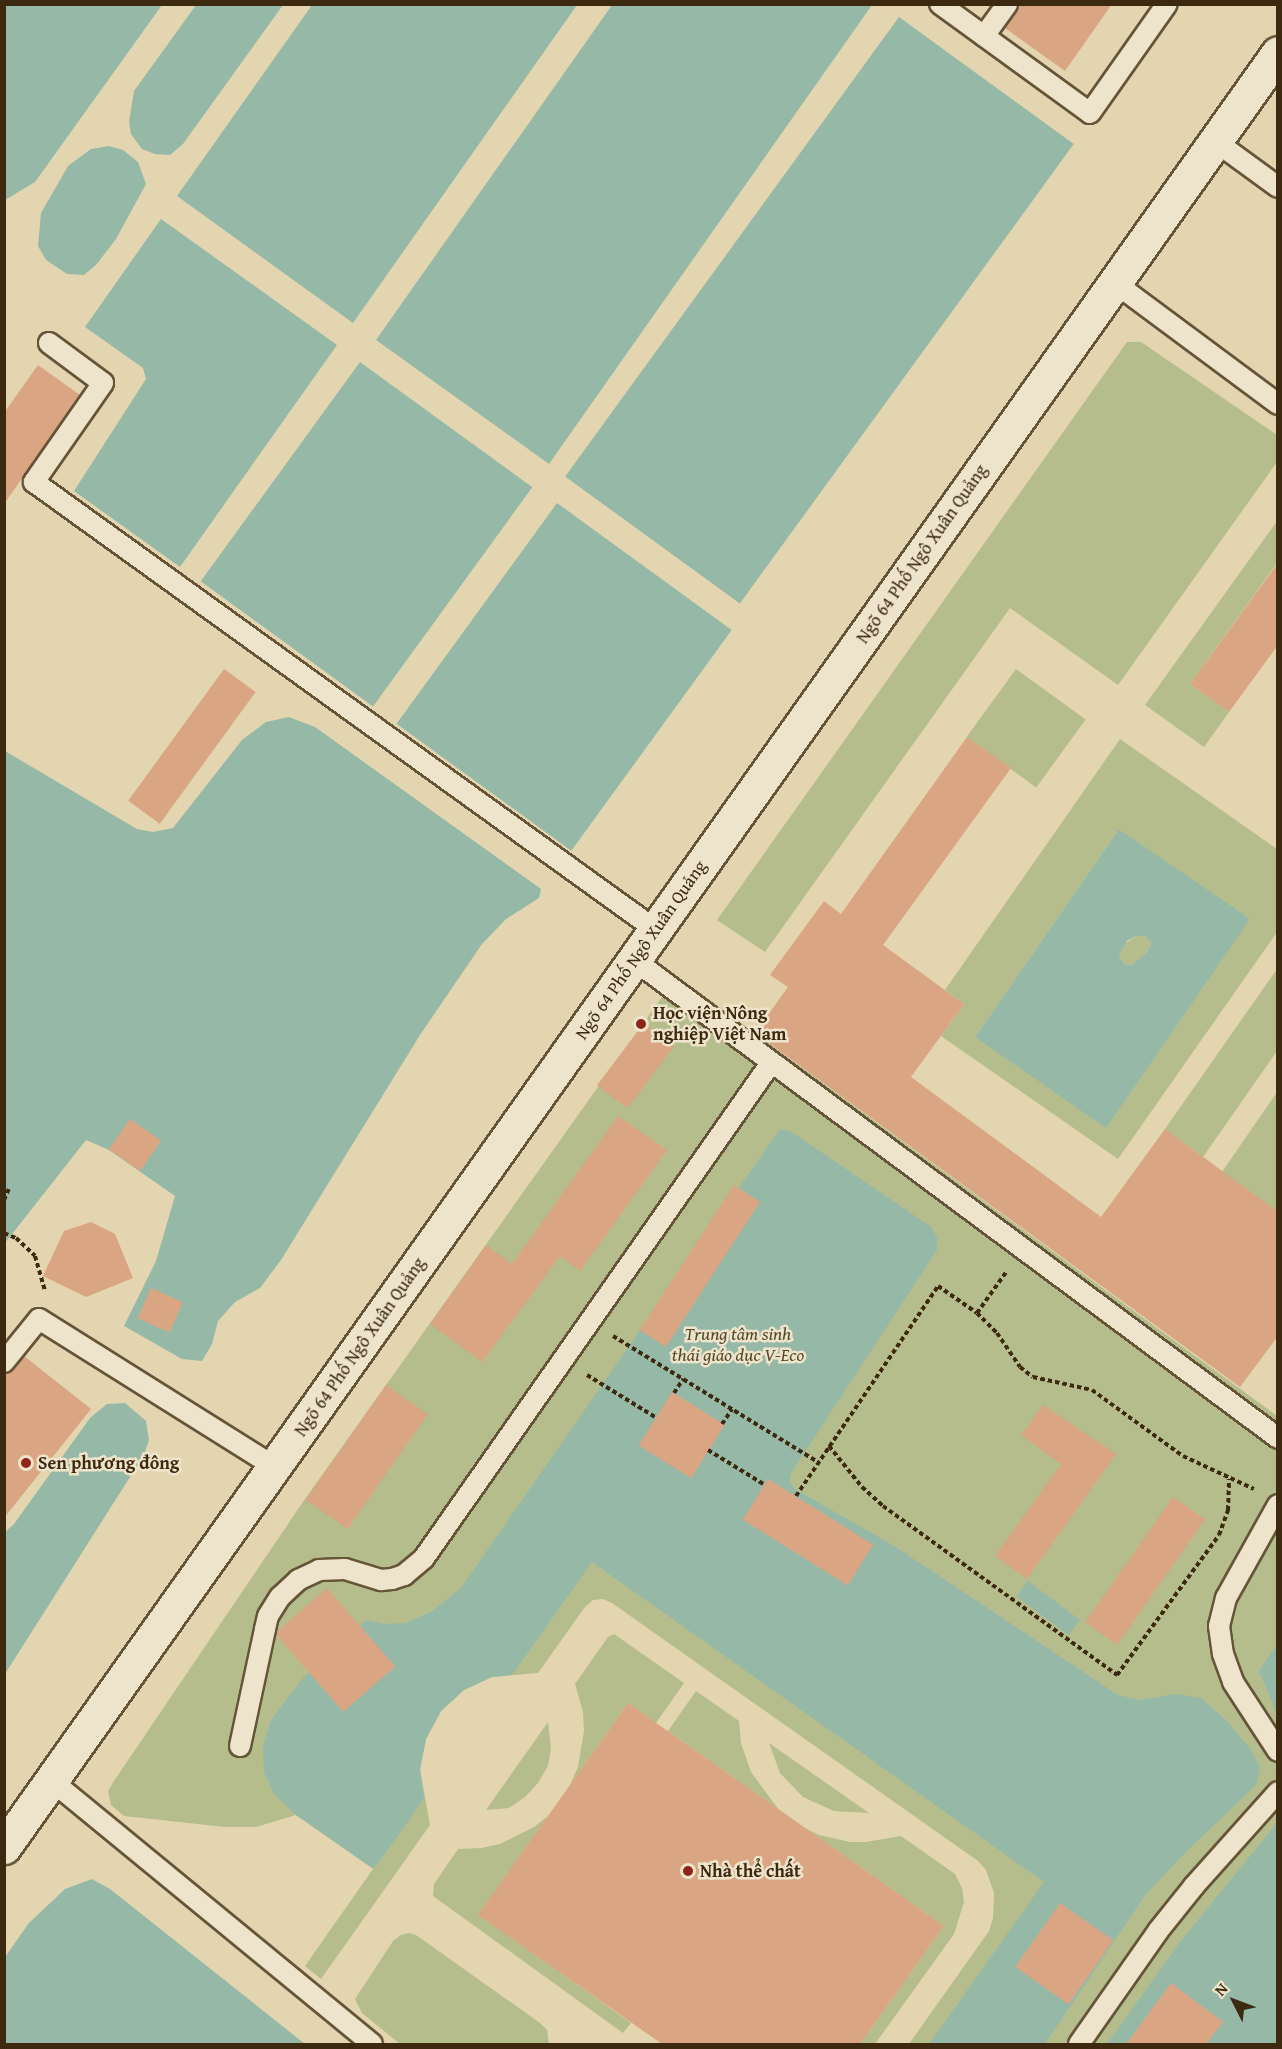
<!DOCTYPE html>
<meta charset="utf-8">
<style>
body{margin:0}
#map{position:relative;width:1282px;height:2049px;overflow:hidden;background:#e3d5af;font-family:"Gentium Book Plus",serif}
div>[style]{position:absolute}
.green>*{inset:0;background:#b4bd8b;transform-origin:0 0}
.water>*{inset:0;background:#96b9a7;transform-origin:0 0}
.building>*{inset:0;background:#d9a582;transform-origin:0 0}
.path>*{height:4px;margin-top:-2px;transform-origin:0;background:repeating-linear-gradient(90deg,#3d2910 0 4.5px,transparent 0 7.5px)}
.roads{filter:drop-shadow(2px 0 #665438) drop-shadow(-2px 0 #665438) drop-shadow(0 2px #665438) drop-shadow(0 -2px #665438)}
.lane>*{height:20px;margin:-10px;padding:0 10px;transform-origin:10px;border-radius:10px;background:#ede4cb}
.street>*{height:33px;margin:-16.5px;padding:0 16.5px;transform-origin:16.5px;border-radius:16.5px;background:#ede4cb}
.dots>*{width:16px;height:16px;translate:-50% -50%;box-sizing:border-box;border:3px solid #ede4cb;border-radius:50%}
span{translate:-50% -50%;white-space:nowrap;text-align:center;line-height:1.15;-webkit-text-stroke:5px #ede4cb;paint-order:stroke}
.street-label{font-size:18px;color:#3d2910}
.poi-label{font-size:18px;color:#3d2910;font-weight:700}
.left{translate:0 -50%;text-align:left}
.park-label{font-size:18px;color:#554729;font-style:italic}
.frame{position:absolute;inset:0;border:6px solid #3d2910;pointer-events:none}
.north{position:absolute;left:1204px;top:1971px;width:60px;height:60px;-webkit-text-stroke:4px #ede4cb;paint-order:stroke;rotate:312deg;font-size:16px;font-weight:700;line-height:24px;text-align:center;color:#3d2910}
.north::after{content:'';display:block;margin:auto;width:21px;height:27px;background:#3d2910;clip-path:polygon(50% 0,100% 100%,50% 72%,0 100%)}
</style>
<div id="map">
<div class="green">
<i style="clip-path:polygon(1127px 342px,1141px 342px,1277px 435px,1277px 462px,1118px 685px,1010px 608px,765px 952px,717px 920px)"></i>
<i style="clip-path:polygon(1277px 521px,1277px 563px,1190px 684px,1229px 712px,1204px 747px,1145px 705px)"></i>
<i style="left:1016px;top:669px;width:86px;height:84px;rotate:36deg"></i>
<i style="clip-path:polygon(evenodd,1120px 739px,1277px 849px,1277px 932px,1118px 1159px,941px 1036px,964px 1004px,945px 990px,1120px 739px,1119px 829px,1250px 920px,975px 1037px,1119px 829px)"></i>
<i style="clip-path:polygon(1136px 936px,1145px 936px,1151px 943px,1147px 952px,1132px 965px,1124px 964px,1119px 955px,1123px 945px)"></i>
<i style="clip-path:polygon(1277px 969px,1277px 1051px,1203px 1157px,1165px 1129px)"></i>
<i style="clip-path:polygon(677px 976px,1277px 1416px,1277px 2044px,909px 2044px,989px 1931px,993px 1918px,994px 1893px,986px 1870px,978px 1861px,612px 1603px,603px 1599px,593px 1600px,585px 1607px,538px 1673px,492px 1677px,464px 1690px,441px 1711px,426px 1739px,420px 1769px,430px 1825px,321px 1979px,305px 1966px,373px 1869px,296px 1815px,256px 1827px,225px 1827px,124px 1816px,111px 1805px,108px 1791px,114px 1781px,305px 1499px)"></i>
<i style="clip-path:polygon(1277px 1092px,1277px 1212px,1222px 1172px)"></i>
<i style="clip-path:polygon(614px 1634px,684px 1683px,656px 1723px,628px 1703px,570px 1785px,578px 1767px,584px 1731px,583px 1712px,575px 1684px,608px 1637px)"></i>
<i style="clip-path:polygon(696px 1691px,739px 1721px,741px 1743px,751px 1772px,779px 1810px,668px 1731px)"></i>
<i style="clip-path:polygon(548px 1722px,551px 1749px,548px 1766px,538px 1783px,525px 1797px,509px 1808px,486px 1810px)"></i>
<i style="clip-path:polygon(769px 1743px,869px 1813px,834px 1811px,803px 1797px,780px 1773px)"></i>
<i style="clip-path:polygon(548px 1816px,479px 1915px,631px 2023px,623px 2033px,433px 1896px,434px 1884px,458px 1849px,482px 1848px,500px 1844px,534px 1827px)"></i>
<i style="clip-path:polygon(805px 1828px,819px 1835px,850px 1842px,866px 1842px,901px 1836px,955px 1874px,962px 1888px,964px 1902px,954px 1934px,875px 2044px,860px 2044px,944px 1926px)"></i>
<i style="clip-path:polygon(409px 1933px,416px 1935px,540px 2023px,547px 2030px,549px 2044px,400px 2044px,362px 2013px,355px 1999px,393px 1941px,401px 1935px)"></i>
</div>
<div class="water">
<i style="clip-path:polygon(5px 4px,162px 5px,35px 182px,5px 200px)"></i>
<i style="clip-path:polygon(196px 5px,283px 5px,183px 144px,170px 155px,155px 154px,142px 149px,131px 134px,129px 122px,134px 91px)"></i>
<i style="clip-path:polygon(312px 5px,577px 5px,353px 323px,177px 196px)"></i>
<i style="clip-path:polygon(612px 5px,872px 5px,549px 464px,376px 340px)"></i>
<i style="left:899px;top:17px;width:216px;height:568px;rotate:36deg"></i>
<i style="clip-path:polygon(109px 146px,123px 150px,138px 162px,146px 184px,116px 239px,96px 265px,84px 275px,67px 274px,46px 260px,38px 246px,41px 213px,68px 166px,91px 149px)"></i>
<i style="clip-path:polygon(161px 219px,337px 345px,180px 567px,74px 491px,146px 379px,143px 368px,85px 327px)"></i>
<i style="left:360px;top:362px;width:213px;height:271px;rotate:36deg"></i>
<i style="left:557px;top:503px;width:216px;height:273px;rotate:36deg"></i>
<i style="clip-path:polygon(289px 717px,315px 727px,541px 889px,539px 898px,506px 919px,482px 944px,420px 1035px,281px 1260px,260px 1288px,235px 1302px,218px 1321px,212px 1344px,202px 1361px,182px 1359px,124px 1326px,156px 1261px,175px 1196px,109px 1150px,86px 1140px,5px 1243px,5px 751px,137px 829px,153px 832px,173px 828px,242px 740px,266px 722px)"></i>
<i style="clip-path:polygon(evenodd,1119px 829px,1250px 919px,1106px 1128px,975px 1037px,1119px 829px,1136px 936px,1145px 936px,1151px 943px,1147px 952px,1132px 965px,1124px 964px,1119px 955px,1127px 941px,1136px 936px)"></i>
<i style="clip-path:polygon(780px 1129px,790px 1131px,930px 1226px,937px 1237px,937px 1250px,790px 1475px,790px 1483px,795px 1489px,896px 1547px,1118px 1695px,1140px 1700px,1176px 1694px,1201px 1698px,1227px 1721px,1251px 1750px,1260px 1768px,1256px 1785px,1187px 1851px,1146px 1894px,1045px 2044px,929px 2044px,1044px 1882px,592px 1562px,512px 1675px,492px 1677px,464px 1690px,441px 1711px,426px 1739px,420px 1769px,424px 1799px,374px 1869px,296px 1815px,274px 1794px,264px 1772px,263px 1746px,271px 1720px,302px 1679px,367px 1620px,384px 1624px,405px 1623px,431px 1612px,461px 1588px)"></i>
<i style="clip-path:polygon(125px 1403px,146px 1421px,149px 1440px,144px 1455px,5px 1674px,5px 1532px,14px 1524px,90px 1418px,107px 1404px)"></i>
<i style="left:1028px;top:1581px;width:65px;height:19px;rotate:37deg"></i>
<i style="clip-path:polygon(1277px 1644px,1277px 1714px,1259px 1671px)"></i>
<i style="clip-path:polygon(1277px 1823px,1277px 2044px,1107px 2044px,1180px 1942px)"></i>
<i style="clip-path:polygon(92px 1879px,110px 1889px,305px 2044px,5px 2044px,5px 1957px,29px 1923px,65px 1889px)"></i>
</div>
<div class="building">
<i style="clip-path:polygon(1019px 4px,1112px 4px,1065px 71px,1005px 28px)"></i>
<i style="clip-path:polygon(38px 365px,80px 395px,4px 504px,4px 413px)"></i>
<i style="clip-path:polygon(1278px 563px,1278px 645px,1229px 712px,1190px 684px)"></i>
<i style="left:224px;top:669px;width:39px;height:163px;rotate:36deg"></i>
<i style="clip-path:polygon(967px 737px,1011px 768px,883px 945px,964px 1004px,911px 1077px,1101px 1217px,1165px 1129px,1278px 1212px,1278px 1336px,1240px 1387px,755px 1033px,788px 987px,770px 975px,824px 901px,841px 914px)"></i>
<i style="left:644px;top:1023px;width:38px;height:78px;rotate:37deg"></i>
<i style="clip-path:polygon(618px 1116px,667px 1150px,580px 1271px,560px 1256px,482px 1362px,430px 1324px,486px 1245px,512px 1264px)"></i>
<i style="left:130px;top:1119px;width:38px;height:37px;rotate:35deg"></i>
<i style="left:734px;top:1185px;width:31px;height:173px;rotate:33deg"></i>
<i style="clip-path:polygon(91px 1222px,115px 1234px,133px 1278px,86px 1297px,43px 1276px,64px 1231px)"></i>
<i style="left:151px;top:1288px;width:35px;height:33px;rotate:24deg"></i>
<i style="clip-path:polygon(24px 1356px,91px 1409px,4px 1518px,4px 1374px,13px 1370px)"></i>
<i style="left:386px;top:1385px;width:51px;height:140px;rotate:35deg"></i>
<i style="left:672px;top:1392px;width:62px;height:63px;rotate:32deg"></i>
<i style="clip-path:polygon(1043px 1405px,1116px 1454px,1027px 1579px,995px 1556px,1061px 1464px,1021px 1435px)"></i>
<i style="left:768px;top:1479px;width:124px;height:48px;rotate:32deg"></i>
<i style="left:1173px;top:1497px;width:39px;height:153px;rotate:35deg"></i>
<i style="left:327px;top:1588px;width:104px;height:69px;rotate:49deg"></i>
<i style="clip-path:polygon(628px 1703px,944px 1926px,860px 2044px,662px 2044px,478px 1915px)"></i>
<i style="left:1060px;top:1903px;width:65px;height:78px;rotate:35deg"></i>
<i style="clip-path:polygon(1171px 1983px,1223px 2022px,1206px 2044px,1126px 2044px)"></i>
</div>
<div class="path">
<i style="left:4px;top:1200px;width:12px;rotate:-66deg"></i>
<i style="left:4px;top:1233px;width:13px;rotate:23deg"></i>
<i style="left:16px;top:1238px;width:26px;rotate:43deg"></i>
<i style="left:35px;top:1256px;width:35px;rotate:74deg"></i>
<i style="left:977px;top:1313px;width:28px;rotate:45deg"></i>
<i style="left:997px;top:1333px;width:41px;rotate:55.9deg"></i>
<i style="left:1020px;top:1367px;width:16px;rotate:38deg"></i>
<i style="left:1033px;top:1377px;width:60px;rotate:12.4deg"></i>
<i style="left:1092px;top:1390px;width:112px;rotate:36deg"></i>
<i style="left:1183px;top:1456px;width:78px;rotate:24.9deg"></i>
<i style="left:613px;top:1336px;width:241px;rotate:31.6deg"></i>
<i style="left:587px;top:1375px;width:80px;rotate:31.7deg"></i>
<i style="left:674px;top:1393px;width:17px;rotate:-57deg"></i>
<i style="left:722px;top:1424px;width:18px;rotate:-56deg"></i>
<i style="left:829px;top:1446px;width:53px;rotate:51.2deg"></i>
<i style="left:862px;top:1487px;width:28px;rotate:42deg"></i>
<i style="left:883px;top:1506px;width:289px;rotate:35.8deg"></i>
<i style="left:1117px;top:1675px;width:173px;rotate:-53.9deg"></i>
<i style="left:1219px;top:1535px;width:27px;rotate:-70deg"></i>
<i style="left:1228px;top:1510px;width:31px;rotate:-88deg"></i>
<i style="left:708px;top:1450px;width:67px;rotate:31.6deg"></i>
<i style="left:796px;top:1496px;width:254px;rotate:-55.9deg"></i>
<i style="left:938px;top:1286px;width:47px;rotate:34.7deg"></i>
<i style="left:977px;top:1313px;width:52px;rotate:-54.5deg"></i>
</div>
<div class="roads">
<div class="lane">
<i style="left:940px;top:4px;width:185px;rotate:36deg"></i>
<i style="left:1090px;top:113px;width:133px;rotate:-54.8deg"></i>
<i style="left:984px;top:36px;width:39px;rotate:-54deg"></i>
<i style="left:1215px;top:141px;width:78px;rotate:36.1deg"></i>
<i style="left:1115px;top:283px;width:203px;rotate:36.6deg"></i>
<i style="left:49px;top:343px;width:67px;rotate:36.5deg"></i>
<i style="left:103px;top:383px;width:121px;rotate:124.9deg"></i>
<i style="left:34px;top:482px;width:767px;rotate:35.76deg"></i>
<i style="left:634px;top:960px;width:802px;rotate:36.58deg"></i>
<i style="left:4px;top:1362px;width:55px;rotate:-50.9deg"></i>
<i style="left:39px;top:1319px;width:279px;rotate:32.1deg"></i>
<i style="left:1278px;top:1505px;width:107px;rotate:119.2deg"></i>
<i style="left:1226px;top:1598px;width:29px;rotate:104deg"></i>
<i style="left:1219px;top:1626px;width:28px;rotate:82deg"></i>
<i style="left:1223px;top:1654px;width:30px;rotate:70deg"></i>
<i style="left:1233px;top:1682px;width:82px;rotate:56.9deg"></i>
<i style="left:240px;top:1746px;width:120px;rotate:-77.9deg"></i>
<i style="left:265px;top:1629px;width:13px;rotate:-77deg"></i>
<i style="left:268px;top:1616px;width:22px;rotate:-58deg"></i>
<i style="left:280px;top:1597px;width:25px;rotate:-43deg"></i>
<i style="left:298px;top:1580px;width:23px;rotate:-25deg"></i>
<i style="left:319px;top:1570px;width:26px;rotate:-2deg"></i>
<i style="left:345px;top:1569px;width:38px;rotate:17deg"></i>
<i style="left:381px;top:1580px;width:11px;rotate:-5deg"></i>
<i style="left:392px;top:1579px;width:13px;rotate:-18deg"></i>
<i style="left:404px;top:1575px;width:26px;rotate:-40deg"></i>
<i style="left:424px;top:1558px;width:605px;rotate:-54.97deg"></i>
<i style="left:52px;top:1781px;width:414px;rotate:39.4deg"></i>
<i style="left:1079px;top:2044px;width:138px;rotate:-55deg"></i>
<i style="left:1158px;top:1931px;width:58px;rotate:-51.3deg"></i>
<i style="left:1194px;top:1886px;width:126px;rotate:-48.2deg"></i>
</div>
<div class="street">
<i style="left:4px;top:1847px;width:2200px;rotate:-54.62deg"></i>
</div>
</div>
<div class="dots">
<i style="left:641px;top:1024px;background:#8f2418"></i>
<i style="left:26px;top:1463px;background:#8f2418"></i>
<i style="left:688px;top:1871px;background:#8f2418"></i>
</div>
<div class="street-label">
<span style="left:922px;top:554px;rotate:-55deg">Ngõ 64 Phố Ngô Xuân Quảng</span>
<span style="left:641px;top:950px;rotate:-55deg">Ngõ 64 Phố Ngô Xuân Quảng</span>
<span style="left:360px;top:1347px;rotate:-55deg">Ngõ 64 Phố Ngô Xuân Quảng</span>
</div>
<div class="poi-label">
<span class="left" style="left:653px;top:1024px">Học viện Nông<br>nghiệp Việt Nam</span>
<span class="left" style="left:38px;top:1463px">Sen phương đông</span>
<span class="left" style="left:700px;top:1871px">Nhà thể chất</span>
</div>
<div class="park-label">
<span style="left:738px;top:1345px">Trung tâm sinh<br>thái giáo dục V-Eco</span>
</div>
<div class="frame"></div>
<div class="north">N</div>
</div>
